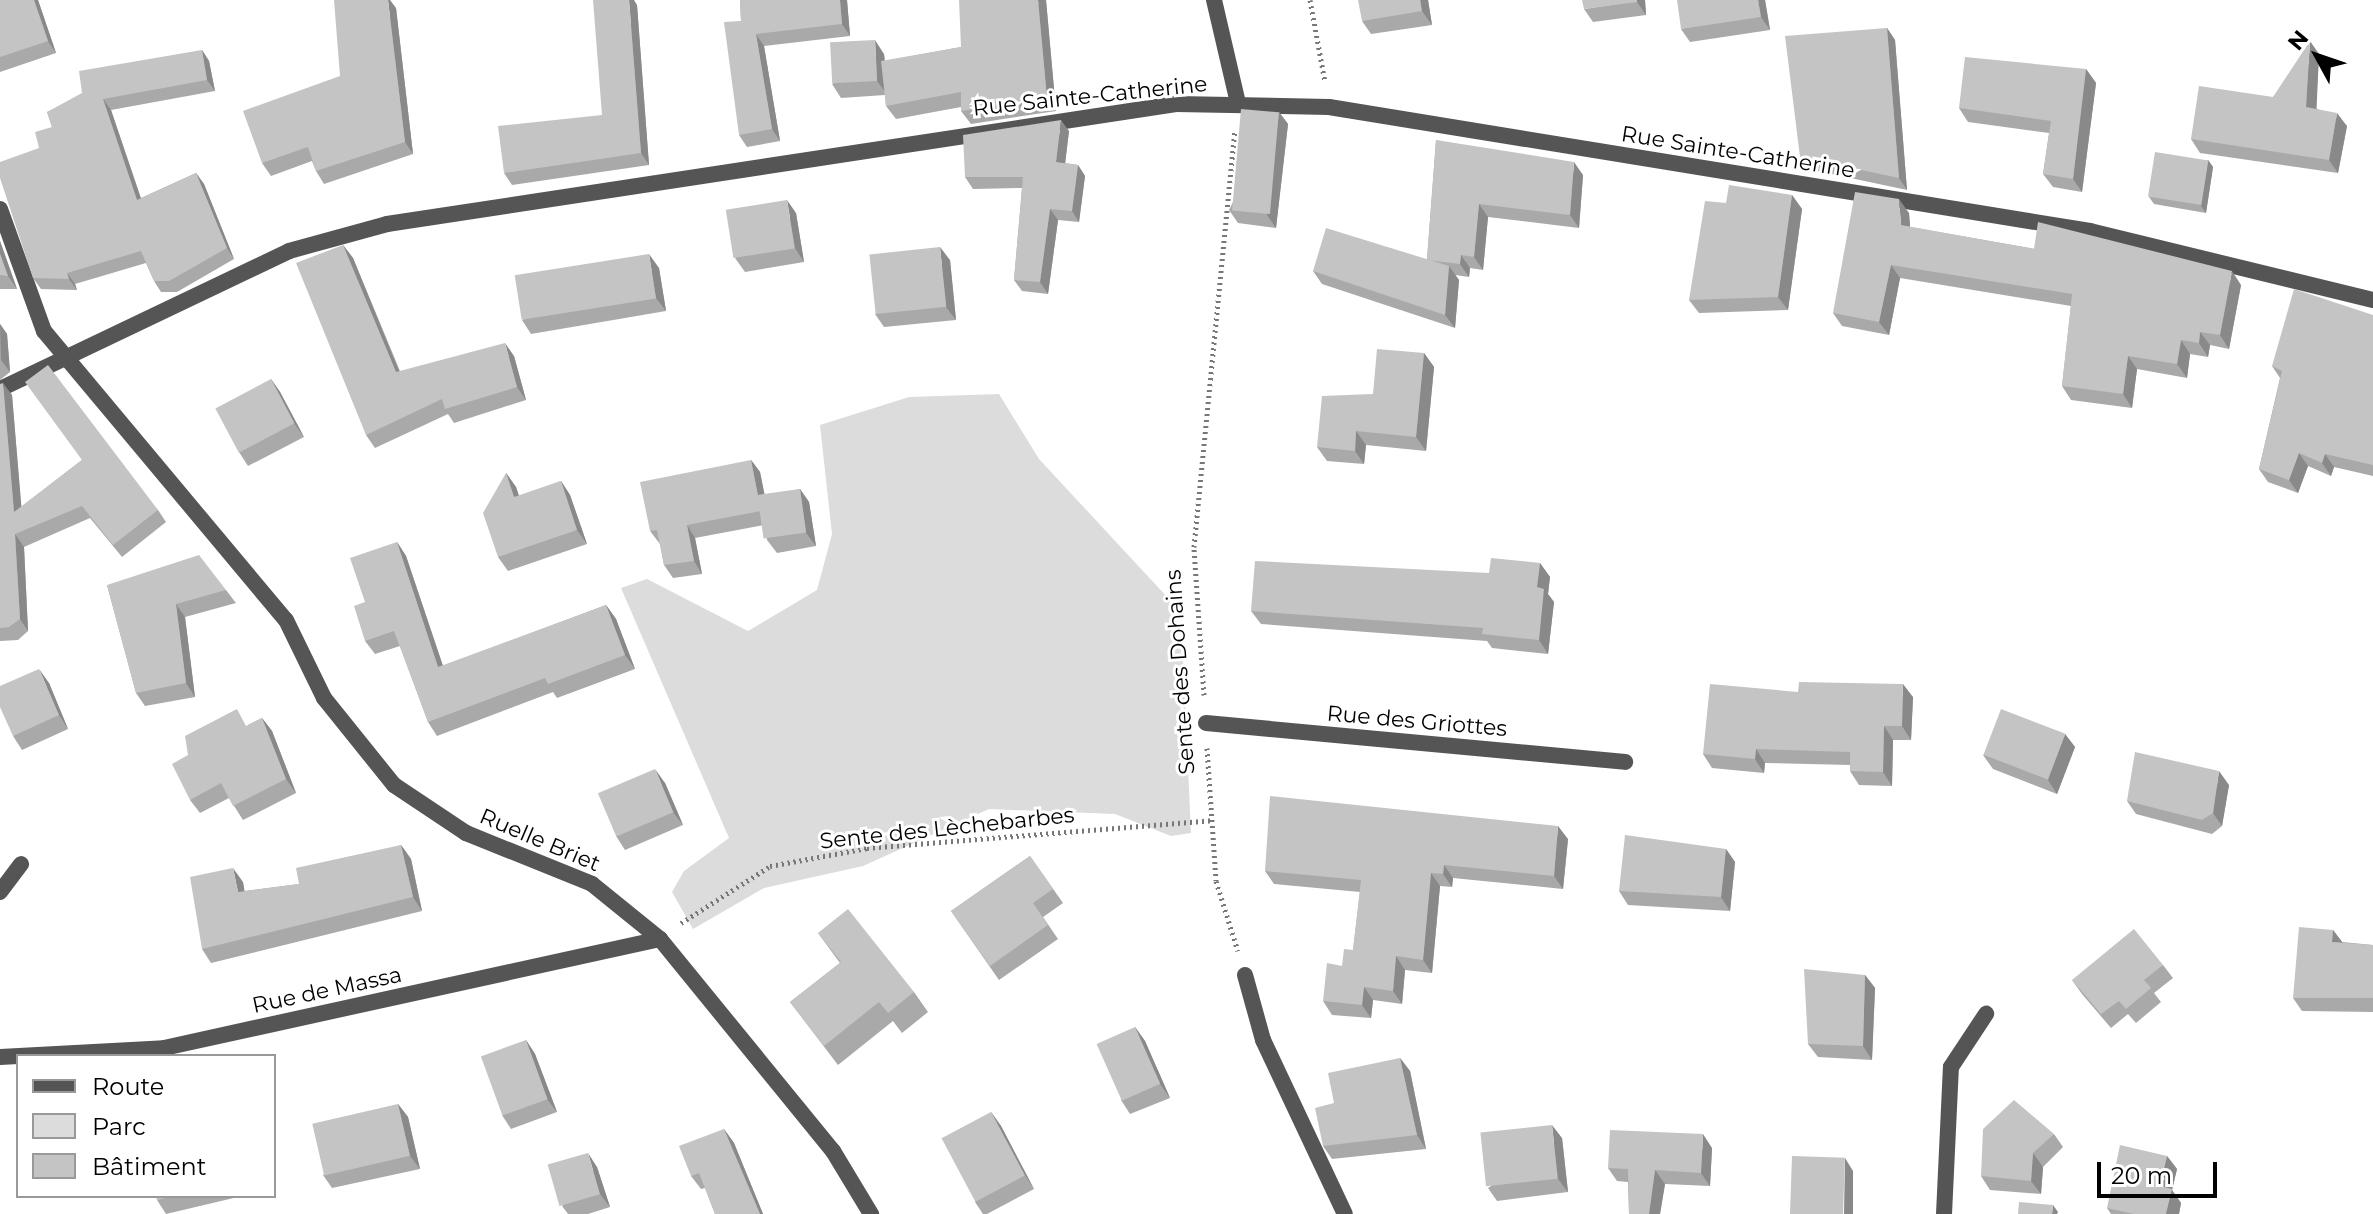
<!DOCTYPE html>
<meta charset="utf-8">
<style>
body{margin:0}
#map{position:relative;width:2373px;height:1214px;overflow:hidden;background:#fff;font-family:Montserrat,sans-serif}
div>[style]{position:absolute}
.green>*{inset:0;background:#dcdcdc}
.path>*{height:5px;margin-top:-2.5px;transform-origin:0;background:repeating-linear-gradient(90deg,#777 0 2px,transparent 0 6px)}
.minor>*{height:16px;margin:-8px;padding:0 8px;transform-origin:8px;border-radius:8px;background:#555}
.wall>*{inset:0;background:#a9a9a9}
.shaded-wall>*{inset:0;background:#898989}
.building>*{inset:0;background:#c4c4c4;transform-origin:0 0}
span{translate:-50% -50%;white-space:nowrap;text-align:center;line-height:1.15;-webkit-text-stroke:6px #fff;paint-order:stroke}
.street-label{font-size:22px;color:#000}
.legend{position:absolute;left:16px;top:1054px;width:260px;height:144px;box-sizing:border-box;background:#fff;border:2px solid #999;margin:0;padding:10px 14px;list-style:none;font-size:24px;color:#000}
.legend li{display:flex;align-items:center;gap:16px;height:40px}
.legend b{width:40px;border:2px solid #999}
.north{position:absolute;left:2277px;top:16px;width:80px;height:80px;-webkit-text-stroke:6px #fff;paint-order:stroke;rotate:310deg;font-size:22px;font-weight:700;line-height:32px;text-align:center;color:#000}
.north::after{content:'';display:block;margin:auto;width:28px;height:36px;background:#000;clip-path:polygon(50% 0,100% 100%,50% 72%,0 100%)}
.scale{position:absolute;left:2097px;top:1162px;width:120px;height:36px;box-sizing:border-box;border:4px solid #000;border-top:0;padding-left:10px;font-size:24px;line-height:28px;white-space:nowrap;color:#000;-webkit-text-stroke:6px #fff;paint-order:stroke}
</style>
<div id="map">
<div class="green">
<i style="clip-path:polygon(999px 394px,1039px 459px,1169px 599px,1183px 660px,1191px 833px,1171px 836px,1115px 814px,989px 809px,863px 866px,764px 888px,693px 929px,672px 892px,684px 871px,729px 838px,621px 588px,647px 579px,748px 631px,817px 590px,832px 534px,820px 425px,909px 397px)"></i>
</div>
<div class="path">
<i style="left:1310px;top:0;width:83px;rotate:79.6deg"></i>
<i style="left:1204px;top:695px;width:148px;rotate:-93.9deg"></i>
<i style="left:1194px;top:547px;width:418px;rotate:-84.4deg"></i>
<i style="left:1207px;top:748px;width:133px;rotate:86.1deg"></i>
<i style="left:1216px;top:881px;width:73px;rotate:72.6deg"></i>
<i style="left:681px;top:923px;width:106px;rotate:-32.6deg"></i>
<i style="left:770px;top:866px;width:99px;rotate:-10.5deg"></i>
<i style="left:867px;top:848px;width:346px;rotate:-4.6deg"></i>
</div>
<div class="minor">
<i style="left:1214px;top:0;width:106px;rotate:76.9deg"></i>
<i style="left:0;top:209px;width:130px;rotate:70.2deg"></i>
<i style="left:44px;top:331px;width:377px;rotate:50.1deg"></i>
<i style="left:286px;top:620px;width:87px;rotate:64deg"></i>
<i style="left:324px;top:698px;width:112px;rotate:51.2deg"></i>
<i style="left:394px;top:785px;width:87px;rotate:33.7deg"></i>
<i style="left:466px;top:833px;width:136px;rotate:22deg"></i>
<i style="left:592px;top:884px;width:87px;rotate:39deg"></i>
<i style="left:660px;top:939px;width:274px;rotate:50.8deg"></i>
<i style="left:833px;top:1151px;width:74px;rotate:58.9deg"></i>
<i style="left:0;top:389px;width:320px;rotate:-25.5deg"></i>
<i style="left:289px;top:251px;width:102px;rotate:-15.4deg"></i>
<i style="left:387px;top:224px;width:798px;rotate:-8.65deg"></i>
<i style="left:1176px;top:104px;width:153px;rotate:1.1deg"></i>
<i style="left:1329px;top:107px;width:771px;rotate:9.25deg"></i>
<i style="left:2090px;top:231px;width:291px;rotate:13.7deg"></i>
<i style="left:1206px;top:723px;width:421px;rotate:5.3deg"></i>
<i style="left:0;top:892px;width:35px;rotate:-53deg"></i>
<i style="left:1245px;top:975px;width:67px;rotate:74.5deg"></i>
<i style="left:1263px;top:1040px;width:192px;rotate:64.8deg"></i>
<i style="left:0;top:1057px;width:164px;rotate:-3.1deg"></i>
<i style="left:164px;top:1048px;width:508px;rotate:-12.39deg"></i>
<i style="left:1944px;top:1214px;width:147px;rotate:-87.3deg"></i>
<i style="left:1951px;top:1067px;width:64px;rotate:-56.6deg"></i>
</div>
<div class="wall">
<i style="clip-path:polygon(0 0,38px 0,56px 53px,0 72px)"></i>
<i style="clip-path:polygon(740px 0,847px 0,850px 36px,764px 46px,780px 141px,747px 147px,739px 135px,741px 21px)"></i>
<i style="clip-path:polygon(1046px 0,1056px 111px,971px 124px,961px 111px,961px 107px,896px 119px,886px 106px,885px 95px,841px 98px,832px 84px,884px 54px,885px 61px,961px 47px)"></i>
<i style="clip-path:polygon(1428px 0,1432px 25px,1371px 34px,1362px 21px)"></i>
<i style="clip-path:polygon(1645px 0,1646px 15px,1593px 22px,1584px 9px)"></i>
<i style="clip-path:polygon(1765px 0,1770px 30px,1690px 42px,1681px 29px)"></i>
<i style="clip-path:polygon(637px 5px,649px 165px,512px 185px,504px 173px,602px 115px)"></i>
<i style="clip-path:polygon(396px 8px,413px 154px,324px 184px,316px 171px,312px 161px,271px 176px,262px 163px,340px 76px)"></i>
<i style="clip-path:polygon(1887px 28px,1895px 40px,1907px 190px,1808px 169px,1800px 157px)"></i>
<i style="clip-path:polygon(202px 50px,209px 61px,215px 91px,111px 110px,141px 198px,196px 173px,204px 184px,234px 259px,177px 292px,161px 292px,154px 281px,146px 263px,75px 284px,77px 290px,41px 289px,33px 278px,39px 148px,52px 127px,47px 112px)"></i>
<i style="clip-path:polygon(2319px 54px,2316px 108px,2347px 126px,2338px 173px,2200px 153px,2191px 139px,2273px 97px)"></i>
<i style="clip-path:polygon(2086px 69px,2096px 83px,2082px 192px,2053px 187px,2043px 174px,2049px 133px,1968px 122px,1959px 108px)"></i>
<i style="clip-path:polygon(1279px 112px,1288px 124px,1276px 228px,1238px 223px,1229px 210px)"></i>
<i style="clip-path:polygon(1069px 131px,1065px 163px,1078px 165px,1085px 176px,1079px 222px,1058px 220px,1048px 294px,1022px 291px,1014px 280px,1022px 188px,973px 189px,965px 177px)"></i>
<i style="clip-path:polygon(1436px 140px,1583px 175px,1579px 228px,1488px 217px,1483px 270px,1470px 268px,1469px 277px,1455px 275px,1459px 280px,1455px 328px,1322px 284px,1313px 271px,1427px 259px)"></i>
<i style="clip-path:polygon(2208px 160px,2213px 167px,2206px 213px,2154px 204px,2149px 197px)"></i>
<i style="clip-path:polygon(1792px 195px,1802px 209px,1788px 310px,1699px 313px,1689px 300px,1726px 203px)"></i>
<i style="clip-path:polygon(796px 213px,804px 262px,745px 272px,735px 258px)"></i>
<i style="clip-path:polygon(1909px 213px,1910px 227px,2241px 285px,2229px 349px,2210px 345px,2208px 357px,2190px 354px,2187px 378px,2137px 369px,2132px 408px,2071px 400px,2062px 386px,2071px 306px,1900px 278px,1889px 335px,1842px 326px,1833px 313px)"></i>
<i style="clip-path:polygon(0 241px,17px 289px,0 289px)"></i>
<i style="clip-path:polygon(343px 245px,353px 258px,400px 371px,514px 356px,526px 400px,454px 423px,448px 414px,375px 448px,366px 435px)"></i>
<i style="clip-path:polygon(950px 260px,956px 320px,884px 327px,875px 314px)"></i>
<i style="clip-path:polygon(659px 268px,666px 311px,531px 334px,522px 320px)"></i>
<i style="clip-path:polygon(2373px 315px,2373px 476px,2334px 467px,2331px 476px,2308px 466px,2298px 493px,2268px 482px,2259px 469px,2280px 378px,2272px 366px)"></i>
<i style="clip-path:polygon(0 324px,7px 334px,10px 372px,0 380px)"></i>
<i style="clip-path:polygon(1424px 353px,1434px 367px,1426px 451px,1366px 445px,1364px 464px,1327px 461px,1317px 447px,1373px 394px)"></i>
<i style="clip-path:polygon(271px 379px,280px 392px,304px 437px,248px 466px,239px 452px)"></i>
<i style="clip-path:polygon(0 384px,12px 395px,21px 507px,82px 460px,158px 510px,166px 522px,122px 557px,90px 518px,24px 547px,28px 631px,18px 640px,0 641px)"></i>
<i style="clip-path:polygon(751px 460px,760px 472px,765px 496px,800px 489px,809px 502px,816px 546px,777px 553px,767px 540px,764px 525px,695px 538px,702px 574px,673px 578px,664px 565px,660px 544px,650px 531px)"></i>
<i style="clip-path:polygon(506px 473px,516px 487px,519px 496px,561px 481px,570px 495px,587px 544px,508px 571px,498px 557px)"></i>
<i style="clip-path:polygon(397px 542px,406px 556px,443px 666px,606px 605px,616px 619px,635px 669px,557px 698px,553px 692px,437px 736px,428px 722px,400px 646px,375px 654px,365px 641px,365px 602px)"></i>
<i style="clip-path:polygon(1540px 563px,1550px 577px,1548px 594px,1554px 602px,1548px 654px,1492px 648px,1487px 641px,1261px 624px,1251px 611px,1489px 573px)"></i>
<i style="clip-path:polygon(107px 585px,226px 590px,236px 603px,185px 617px,195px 697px,145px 706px,136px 693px)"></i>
<i style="clip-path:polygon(49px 683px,68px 729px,22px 750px,13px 736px)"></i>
<i style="clip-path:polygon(1798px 692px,1913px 697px,1911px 740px,1893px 740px,1892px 786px,1859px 785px,1850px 771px,1850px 765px,1765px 763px,1764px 773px,1712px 768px,1703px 754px)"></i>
<i style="clip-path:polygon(262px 718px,272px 731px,296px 793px,243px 820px,229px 798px,200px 813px,190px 800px,248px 725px)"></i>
<i style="clip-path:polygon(2065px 734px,2075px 747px,2057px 794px,1993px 769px,1983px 755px)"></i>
<i style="clip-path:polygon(665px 783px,683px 825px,625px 850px,616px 836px)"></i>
<i style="clip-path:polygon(2229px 785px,2222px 826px,2212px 834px,2136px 814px,2127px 801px)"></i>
<i style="clip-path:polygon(1568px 839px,1563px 889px,1453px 878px,1452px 887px,1440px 886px,1432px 973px,1405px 970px,1402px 1004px,1373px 1000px,1371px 1018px,1332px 1015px,1323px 1001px,1342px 966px,1353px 950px,1360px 892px,1274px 884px,1265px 871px)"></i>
<i style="clip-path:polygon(401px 845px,411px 859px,422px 911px,211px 963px,202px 949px,243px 882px,244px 891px,299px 884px)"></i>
<i style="clip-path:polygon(1726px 849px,1735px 862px,1730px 911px,1628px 905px,1619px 891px)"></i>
<i style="clip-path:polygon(1030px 856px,1063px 903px,1043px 917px,1058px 939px,999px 980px,951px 911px)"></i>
<i style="clip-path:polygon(2333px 930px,2342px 942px,2373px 945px,2373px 1012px,2302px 1011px,2293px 998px)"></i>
<i style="clip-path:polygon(818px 933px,914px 992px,928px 1012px,902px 1033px,893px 1021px,838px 1065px,790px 1002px,840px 963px)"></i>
<i style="clip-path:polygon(2163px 965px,2173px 978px,2154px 993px,2161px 1002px,2136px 1023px,2128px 1014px,2111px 1028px,2082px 994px,2072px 980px)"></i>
<i style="clip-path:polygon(1865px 975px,1875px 988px,1872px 1060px,1818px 1057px,1808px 1044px)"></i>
<i style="clip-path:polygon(1135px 1027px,1145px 1041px,1170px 1098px,1130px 1114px,1121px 1100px)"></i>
<i style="clip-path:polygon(526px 1040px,535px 1054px,557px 1112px,511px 1129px,502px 1115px)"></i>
<i style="clip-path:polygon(1400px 1058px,1410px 1071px,1426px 1149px,1332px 1159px,1323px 1146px,1334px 1103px)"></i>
<i style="clip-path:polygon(398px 1104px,408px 1117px,420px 1169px,332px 1188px,323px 1175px)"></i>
<i style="clip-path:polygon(991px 1112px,1001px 1126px,1034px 1189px,987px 1214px,983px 1214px,975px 1202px)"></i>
<i style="clip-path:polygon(724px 1129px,734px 1143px,763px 1214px,715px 1214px,705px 1188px,701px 1189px,691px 1176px)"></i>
<i style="clip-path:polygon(2054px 1134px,2063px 1147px,2043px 1167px,2041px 1194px,1990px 1190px,1981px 1176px)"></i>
<i style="clip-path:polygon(1562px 1138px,1568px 1192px,1497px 1201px,1488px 1188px)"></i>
<i style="clip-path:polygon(1712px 1148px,1710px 1186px,1665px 1184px,1660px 1214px,1629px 1214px,1628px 1182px,1617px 1181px,1608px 1168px)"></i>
<i style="clip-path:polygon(2167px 1156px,2177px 1169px,2172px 1190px,2181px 1203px,2179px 1214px,2111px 1214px,2107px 1208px)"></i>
<i style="clip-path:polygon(597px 1167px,610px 1207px,588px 1214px,568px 1214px,562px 1206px)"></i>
<i style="clip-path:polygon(156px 1196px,238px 1196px,238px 1197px,166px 1214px,157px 1200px)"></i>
</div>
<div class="shaded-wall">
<i style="clip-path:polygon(34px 0,38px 0,56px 53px,48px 41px)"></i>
<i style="clip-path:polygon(388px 0,390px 0,396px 8px,413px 154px,405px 142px)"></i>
<i style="clip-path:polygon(629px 0,634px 0,637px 5px,649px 165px,641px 153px)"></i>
<i style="clip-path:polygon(840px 0,847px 0,850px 36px,842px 24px)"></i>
<i style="clip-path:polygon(1038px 0,1046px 0,1056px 111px,1047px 98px)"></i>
<i style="clip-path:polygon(1420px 0,1428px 0,1432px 25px,1422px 11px)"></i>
<i style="clip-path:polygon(1637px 0,1645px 0,1646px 15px,1637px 2px)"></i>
<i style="clip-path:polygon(1758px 0,1765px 0,1770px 30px,1761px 17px)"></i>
<i style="clip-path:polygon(1887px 28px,1895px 40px,1907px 190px,1899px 178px)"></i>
<i style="clip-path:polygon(756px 34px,764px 46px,780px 141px,772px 129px)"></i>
<i style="clip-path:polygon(875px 40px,884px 54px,887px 94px,877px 81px)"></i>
<i style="clip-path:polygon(2310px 41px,2319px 54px,2316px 120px,2306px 107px)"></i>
<i style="clip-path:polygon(202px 50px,209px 61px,215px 91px,207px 80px)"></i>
<i style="clip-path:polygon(2086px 69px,2096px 83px,2082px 192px,2073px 179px)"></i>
<i style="clip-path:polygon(103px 99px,111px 110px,145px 211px,137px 200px)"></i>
<i style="clip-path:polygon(1279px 112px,1288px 124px,1276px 228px,1267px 215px)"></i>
<i style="clip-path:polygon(2337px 113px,2347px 126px,2338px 173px,2329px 160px)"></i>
<i style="clip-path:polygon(1061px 120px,1069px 131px,1064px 173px,1056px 162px)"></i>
<i style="clip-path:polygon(2208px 160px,2213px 167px,2206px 213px,2201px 206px)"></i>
<i style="clip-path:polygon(1574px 162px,1583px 175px,1579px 228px,1570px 215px)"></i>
<i style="clip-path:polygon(1078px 165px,1085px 176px,1079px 222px,1072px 211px)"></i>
<i style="clip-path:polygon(196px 173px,204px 184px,234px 259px,227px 248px)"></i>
<i style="clip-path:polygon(1792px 195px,1802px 209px,1788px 310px,1778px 297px)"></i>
<i style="clip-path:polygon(1899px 199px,1909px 213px,1911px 239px,1901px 225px)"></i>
<i style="clip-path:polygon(787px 200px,796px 213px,804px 262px,795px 248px)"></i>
<i style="clip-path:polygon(1479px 204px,1488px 217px,1483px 270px,1474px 257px)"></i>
<i style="clip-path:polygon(1050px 209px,1058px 220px,1048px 294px,1040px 282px)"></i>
<i style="clip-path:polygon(0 241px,17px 289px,8px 276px,0 254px)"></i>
<i style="clip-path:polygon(343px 245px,353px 258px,405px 386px,396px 372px)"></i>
<i style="clip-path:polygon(940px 247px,950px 260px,956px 320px,946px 307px)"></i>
<i style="clip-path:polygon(649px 254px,659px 268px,666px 311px,656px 298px)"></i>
<i style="clip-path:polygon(1461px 255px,1470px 268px,1469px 277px,1460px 264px)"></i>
<i style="clip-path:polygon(1891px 265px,1900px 278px,1889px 335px,1879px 322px)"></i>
<i style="clip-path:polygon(1449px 266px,1459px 280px,1455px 328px,1445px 315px)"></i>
<i style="clip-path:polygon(2232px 271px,2241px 285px,2229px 349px,2220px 335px)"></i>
<i style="clip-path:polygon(67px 273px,75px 284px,77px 290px,69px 279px)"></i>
<i style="clip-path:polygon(0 324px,7px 334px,10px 372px,1px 360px)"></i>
<i style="clip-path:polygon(2200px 332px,2210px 345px,2208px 357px,2199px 343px)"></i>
<i style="clip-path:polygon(2181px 340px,2190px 354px,2187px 378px,2177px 364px)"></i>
<i style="clip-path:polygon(505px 343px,514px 356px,526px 400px,517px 387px)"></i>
<i style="clip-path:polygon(1424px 353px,1434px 367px,1426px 451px,1416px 437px)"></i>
<i style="clip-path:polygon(2128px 356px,2137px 369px,2132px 408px,2123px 394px)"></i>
<i style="clip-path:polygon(271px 379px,280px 392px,304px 437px,294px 423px)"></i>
<i style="clip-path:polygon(3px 383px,12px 395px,23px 525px,14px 512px)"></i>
<i style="clip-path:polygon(1356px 431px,1366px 445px,1364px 464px,1355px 451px)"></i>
<i style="clip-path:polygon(2299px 453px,2308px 466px,2298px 493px,2289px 480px)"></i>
<i style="clip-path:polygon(2325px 454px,2334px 467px,2331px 476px,2322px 463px)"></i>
<i style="clip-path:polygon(751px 460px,760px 472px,770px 524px,761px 511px)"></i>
<i style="clip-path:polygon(506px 473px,516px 487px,524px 511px,514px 497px)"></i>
<i style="clip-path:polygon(561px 481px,570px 495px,587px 544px,577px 530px)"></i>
<i style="clip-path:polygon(800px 489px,809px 502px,816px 546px,806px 533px)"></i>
<i style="clip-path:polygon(687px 525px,695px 538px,702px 574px,694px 561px)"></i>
<i style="clip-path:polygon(15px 534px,24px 547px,28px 631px,20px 619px)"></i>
<i style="clip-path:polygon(397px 542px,406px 556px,448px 681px,438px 667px)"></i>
<i style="clip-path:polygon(1540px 563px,1550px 577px,1548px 594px,1554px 602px,1548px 654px,1539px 640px,1537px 587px)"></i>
<i style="clip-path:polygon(176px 604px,185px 617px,195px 697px,186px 683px)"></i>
<i style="clip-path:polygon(606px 605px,616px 619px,635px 669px,625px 655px)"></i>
<i style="clip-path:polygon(39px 669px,49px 683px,68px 729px,59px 715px)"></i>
<i style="clip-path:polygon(1903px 684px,1913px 697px,1911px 740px,1902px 726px)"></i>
<i style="clip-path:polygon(262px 718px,272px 731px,296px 793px,286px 779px)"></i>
<i style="clip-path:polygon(1884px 726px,1893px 740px,1892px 786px,1883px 772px)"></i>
<i style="clip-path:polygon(2065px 734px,2075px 747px,2057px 794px,2048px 780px)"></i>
<i style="clip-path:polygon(1756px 749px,1765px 763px,1764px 773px,1755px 759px)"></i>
<i style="clip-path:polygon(655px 769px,665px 783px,683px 825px,673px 812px)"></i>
<i style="clip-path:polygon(2219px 771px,2229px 785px,2222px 826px,2213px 813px)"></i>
<i style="clip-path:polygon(1558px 826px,1568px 839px,1563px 889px,1554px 876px)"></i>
<i style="clip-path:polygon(401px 845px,411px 859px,422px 911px,413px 897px)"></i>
<i style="clip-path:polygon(1726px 849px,1735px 862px,1730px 911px,1721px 897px)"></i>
<i style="clip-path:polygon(1444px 865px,1453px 878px,1452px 887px,1443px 874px)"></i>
<i style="clip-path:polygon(233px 868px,243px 882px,247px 905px,238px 892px)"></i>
<i style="clip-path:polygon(1431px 873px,1440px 886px,1432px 973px,1423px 960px)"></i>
<i style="clip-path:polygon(2333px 930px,2343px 943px,2332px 942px)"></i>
<i style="clip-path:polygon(1396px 956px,1405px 970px,1402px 1004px,1393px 991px)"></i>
<i style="clip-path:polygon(1865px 975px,1875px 988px,1872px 1060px,1863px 1046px)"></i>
<i style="clip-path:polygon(1364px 987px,1373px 1000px,1371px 1018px,1362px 1005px)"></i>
<i style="clip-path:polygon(1135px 1027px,1145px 1041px,1170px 1098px,1160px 1084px)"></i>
<i style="clip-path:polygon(526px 1040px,535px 1054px,557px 1112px,547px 1099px)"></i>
<i style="clip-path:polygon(1400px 1058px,1410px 1071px,1426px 1149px,1417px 1135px)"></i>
<i style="clip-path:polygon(398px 1104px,408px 1117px,420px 1169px,410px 1156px)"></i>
<i style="clip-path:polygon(991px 1112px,1001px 1126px,1034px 1189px,1025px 1175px)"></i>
<i style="clip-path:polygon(1552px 1125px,1562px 1138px,1568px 1192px,1558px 1179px)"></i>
<i style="clip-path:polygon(724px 1129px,734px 1143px,763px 1214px,760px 1214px)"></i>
<i style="clip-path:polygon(1703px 1134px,1712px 1148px,1710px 1186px,1701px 1173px)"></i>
<i style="clip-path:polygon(588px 1153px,597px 1167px,610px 1207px,600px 1194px)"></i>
<i style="clip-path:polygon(2033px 1153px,2043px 1167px,2041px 1194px,2031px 1181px)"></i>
<i style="clip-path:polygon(2167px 1156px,2177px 1169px,2172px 1190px,2181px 1203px,2179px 1214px,2166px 1214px,2160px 1186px)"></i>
<i style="clip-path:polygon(1845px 1158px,1853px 1171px,1853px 1214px,1844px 1214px)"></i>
<i style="clip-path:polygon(1655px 1170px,1665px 1184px,1660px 1214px,1649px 1214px)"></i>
<i style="clip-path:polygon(2053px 1205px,2058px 1212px,2057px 1214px,2052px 1214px)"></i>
</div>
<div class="building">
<i style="clip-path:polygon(0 0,34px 0,48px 41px,0 57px)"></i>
<i style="clip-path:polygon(334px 0,388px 0,405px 142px,316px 171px,308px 147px,262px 163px,243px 111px,340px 76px)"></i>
<i style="clip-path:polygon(593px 0,629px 0,641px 153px,504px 173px,498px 126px,602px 115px)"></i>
<i style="clip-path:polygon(740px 0,840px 0,842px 24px,756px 34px,772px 129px,739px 135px,724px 22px,741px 21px)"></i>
<i style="clip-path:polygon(959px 0,1038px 0,1047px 98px,961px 111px,961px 92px,886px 106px,881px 61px,961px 47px)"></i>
<i style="clip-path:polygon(1358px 0,1420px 0,1422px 11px,1362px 21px)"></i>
<i style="clip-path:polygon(1582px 0,1637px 0,1637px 2px,1584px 9px)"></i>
<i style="clip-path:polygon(1677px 0,1758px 0,1761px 17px,1681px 29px)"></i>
<i style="clip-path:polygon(1887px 28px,1899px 178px,1800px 157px,1785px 36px)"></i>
<i style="left:875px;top:40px;width:41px;height:45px;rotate:87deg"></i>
<i style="clip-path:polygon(2310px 41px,2306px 107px,2337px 113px,2329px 160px,2191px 139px,2199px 86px,2273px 97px)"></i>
<i style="clip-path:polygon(202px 50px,207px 80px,103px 99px,137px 200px,196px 173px,227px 248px,169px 281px,154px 281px,141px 251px,67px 273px,69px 279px,33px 278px,0 178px,0 162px,39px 148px,35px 132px,52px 127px,47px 112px,82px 93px,79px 71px)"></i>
<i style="clip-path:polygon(1965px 57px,2086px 69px,2073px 179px,2043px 174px,2051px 121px,1959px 108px)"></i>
<i style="left:1241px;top:109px;width:38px;height:102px;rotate:5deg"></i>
<i style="clip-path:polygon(1061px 120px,1056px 162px,1078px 165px,1072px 211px,1050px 209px,1040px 282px,1014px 280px,1023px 177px,965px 177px,963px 135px)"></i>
<i style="clip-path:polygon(1436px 140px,1574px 162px,1570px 215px,1479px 204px,1474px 257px,1461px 255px,1460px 264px,1427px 260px)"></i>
<i style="left:2155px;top:152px;width:54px;height:45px;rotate:9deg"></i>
<i style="clip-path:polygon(1729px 185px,1792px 195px,1778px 297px,1689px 300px,1705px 201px,1726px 203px)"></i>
<i style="clip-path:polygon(1855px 192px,1899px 199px,1901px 225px,2034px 249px,2038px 222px,2232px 271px,2220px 335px,2200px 332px,2199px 343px,2181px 340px,2177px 364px,2128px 356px,2123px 394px,2062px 386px,2072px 294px,1891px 265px,1879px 322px,1833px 313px)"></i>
<i style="left:787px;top:200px;width:49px;height:62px;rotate:81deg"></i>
<i style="clip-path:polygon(1326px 228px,1449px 266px,1445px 315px,1313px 271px)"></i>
<i style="clip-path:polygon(343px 245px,396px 372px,505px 343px,517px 387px,445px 409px,442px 399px,366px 435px,296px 263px)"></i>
<i style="left:940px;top:247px;width:60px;height:71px;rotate:84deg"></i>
<i style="clip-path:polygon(0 254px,8px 276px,0 275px)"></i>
<i style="left:649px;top:254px;width:45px;height:136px;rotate:81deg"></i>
<i style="clip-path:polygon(2294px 289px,2373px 315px,2373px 465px,2325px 454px,2322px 463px,2299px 453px,2289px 480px,2259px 469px,2282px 371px,2272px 366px)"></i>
<i style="clip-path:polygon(1377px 349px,1424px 353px,1416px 437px,1356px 431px,1355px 451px,1317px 447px,1322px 396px,1373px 394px)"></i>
<i style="clip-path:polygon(48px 365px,158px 510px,113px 545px,82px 506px,15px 534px,20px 619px,9px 627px,0 628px,0 384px,3px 383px,14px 512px,82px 460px,25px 382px)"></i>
<i style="left:271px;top:379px;width:50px;height:63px;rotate:62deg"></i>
<i style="clip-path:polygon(751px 460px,761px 511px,687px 525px,694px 561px,664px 565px,657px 530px,650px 531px,640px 482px)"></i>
<i style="clip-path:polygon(506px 473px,514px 497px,561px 481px,577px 530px,498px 557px,483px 513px)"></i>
<i style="left:800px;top:489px;width:44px;height:43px;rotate:82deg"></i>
<i style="clip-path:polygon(397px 542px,438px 667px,606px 605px,625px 655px,548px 684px,545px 678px,428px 722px,394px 631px,365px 641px,354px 606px,365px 602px,350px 558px)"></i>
<i style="clip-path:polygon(199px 555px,226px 590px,176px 604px,186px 683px,136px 693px,107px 585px)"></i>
<i style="clip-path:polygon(1491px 558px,1540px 563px,1537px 587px,1544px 589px,1539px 640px,1482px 634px,1483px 628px,1251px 611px,1255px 561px,1489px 573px)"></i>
<i style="clip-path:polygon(39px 669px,59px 715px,13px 736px,0 707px,0 686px)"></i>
<i style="clip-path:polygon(1799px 682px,1903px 684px,1902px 726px,1884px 726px,1883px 772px,1850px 771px,1850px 752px,1756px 749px,1755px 759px,1703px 754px,1710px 684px,1798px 692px)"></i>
<i style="clip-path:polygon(237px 709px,246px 726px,262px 718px,286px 779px,233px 806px,221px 783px,190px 800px,172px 764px,188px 755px,185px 736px)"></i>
<i style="left:2001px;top:709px;width:69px;height:49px;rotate:21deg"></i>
<i style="clip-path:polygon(2135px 752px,2219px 771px,2213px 813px,2202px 820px,2127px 801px)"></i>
<i style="left:655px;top:769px;width:47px;height:62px;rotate:67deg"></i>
<i style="clip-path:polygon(1270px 796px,1558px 826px,1554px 876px,1444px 865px,1443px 874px,1431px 873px,1423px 960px,1396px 956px,1393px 991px,1364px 987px,1362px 1005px,1323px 1001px,1327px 963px,1342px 966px,1344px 949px,1353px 950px,1361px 880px,1265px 871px)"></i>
<i style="clip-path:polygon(1625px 835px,1726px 849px,1721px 897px,1619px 891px)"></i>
<i style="clip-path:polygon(401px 845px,413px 897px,202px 949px,190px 877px,233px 868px,238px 892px,299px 884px,296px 868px)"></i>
<i style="clip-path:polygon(1030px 856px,1053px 889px,1033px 903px,1048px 925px,990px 966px,951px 911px)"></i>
<i style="clip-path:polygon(848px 909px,914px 992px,888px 1013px,879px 1002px,824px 1046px,790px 1002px,841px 962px,818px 933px)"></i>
<i style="clip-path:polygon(2299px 927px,2333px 930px,2332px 942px,2373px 945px,2373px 998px,2293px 998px)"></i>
<i style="clip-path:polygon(2134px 929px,2163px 965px,2144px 980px,2151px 988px,2126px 1009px,2119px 1001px,2101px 1014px,2072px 980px)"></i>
<i style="clip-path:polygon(1804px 969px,1865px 975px,1863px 1046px,1808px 1044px)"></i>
<i style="left:1135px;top:1027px;width:62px;height:42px;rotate:66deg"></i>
<i style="left:526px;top:1040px;width:63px;height:48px;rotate:70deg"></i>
<i style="clip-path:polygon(1400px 1058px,1417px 1135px,1323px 1146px,1315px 1108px,1334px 1103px,1328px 1073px)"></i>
<i style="clip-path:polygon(2014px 1100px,2054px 1134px,2033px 1153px,2031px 1181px,1981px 1176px,1983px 1129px)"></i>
<i style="left:398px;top:1104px;width:53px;height:88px;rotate:77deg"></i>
<i style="left:991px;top:1112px;width:72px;height:56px;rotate:62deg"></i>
<i style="left:1552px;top:1125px;width:54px;height:72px;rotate:84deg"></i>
<i style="clip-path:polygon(724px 1129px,760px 1214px,715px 1214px,699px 1173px,691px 1176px,679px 1146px)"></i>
<i style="clip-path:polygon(1610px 1130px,1703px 1134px,1701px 1173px,1655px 1170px,1649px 1214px,1629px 1214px,1628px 1169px,1608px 1168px)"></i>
<i style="clip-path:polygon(2120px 1145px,2167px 1156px,2160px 1186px,2172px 1189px,2166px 1214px,2134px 1214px,2107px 1208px)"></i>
<i style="left:588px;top:1153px;width:43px;height:42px;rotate:74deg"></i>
<i style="left:1792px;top:1156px;width:53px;height:58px;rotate:2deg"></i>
<i style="clip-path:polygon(156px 1196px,174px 1196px,157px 1200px)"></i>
<i style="clip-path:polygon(2019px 1202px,2053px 1205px,2052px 1214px,2018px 1214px)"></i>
</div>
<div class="street-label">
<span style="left:1090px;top:96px;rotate:-6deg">Rue Sainte-Catherine</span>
<span style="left:1738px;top:152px;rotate:9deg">Rue Sainte-Catherine</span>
<span style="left:1180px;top:672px;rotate:-94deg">Sente des Dohains</span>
<span style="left:1417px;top:721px;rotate:5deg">Rue des Griottes</span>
<span style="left:947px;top:828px;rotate:-6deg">Sente des Lèchebarbes</span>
<span style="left:540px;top:840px;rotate:23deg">Ruelle Briet</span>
<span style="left:327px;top:990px;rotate:-12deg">Rue de Massa</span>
</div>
<ul class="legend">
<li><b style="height:10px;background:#555"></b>Route</li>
<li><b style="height:22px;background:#dcdcdc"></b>Parc</li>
<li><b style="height:22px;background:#c4c4c4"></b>Bâtiment</li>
</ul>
<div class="north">N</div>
<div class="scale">20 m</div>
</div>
